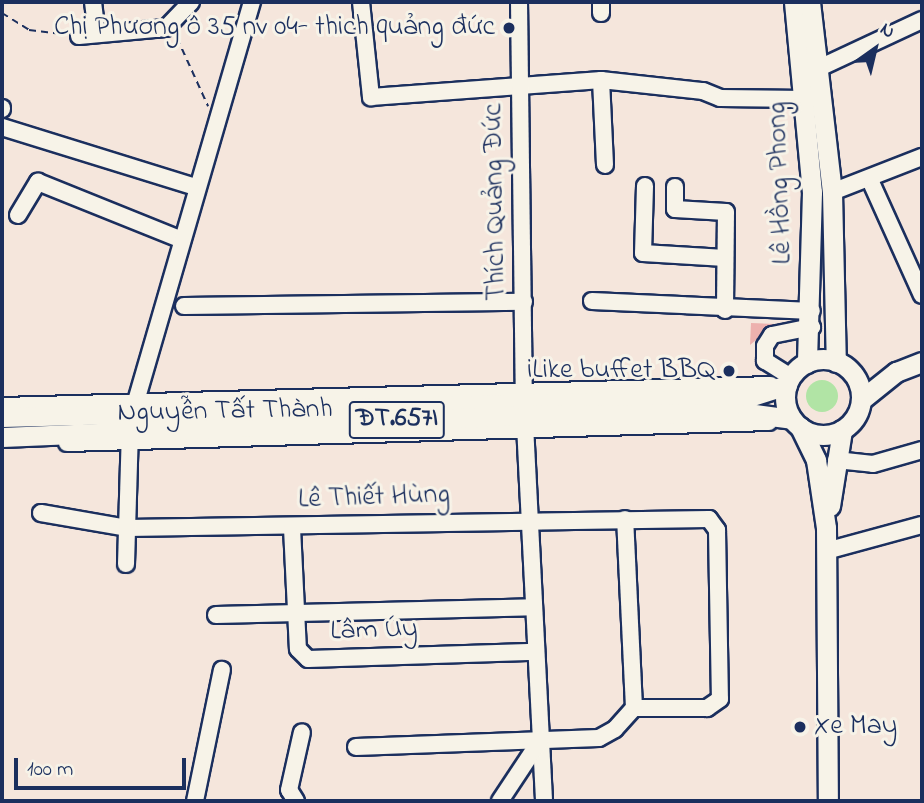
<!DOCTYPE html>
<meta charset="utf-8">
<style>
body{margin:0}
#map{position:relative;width:924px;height:803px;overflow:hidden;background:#f5e6dc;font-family:"Indie Flower",sans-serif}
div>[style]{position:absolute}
.green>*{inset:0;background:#b1e4a5}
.round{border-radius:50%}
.building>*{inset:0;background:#edb1ae}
.path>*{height:2px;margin-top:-1px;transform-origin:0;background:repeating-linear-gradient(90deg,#1b2f5e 0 7px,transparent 0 12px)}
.roads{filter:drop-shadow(2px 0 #1b2f5e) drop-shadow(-2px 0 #1b2f5e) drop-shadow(0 2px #1b2f5e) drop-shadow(0 -2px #1b2f5e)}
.minor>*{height:16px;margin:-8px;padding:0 8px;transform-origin:8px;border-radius:8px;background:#f7f3e8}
.major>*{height:19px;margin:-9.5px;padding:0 9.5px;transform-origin:9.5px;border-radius:9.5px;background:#f7f3e8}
.major>.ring{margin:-9.5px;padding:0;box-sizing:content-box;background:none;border:19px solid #f7f3e8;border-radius:50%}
.dots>*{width:19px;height:19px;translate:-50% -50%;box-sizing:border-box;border:4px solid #f7f3e8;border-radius:50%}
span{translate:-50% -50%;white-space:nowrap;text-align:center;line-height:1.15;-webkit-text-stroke:6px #f7f3e8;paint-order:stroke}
.shield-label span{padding:2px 5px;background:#f7f3e8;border:2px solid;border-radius:5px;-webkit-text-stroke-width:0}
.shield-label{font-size:26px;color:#1b2f5e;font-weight:700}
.poi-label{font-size:28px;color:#1b2f5e}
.right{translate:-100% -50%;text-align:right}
.left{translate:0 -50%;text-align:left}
.street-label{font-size:28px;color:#1b2f5e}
.frame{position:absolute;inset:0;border:4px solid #1b2f5e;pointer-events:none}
.north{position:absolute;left:840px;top:14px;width:70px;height:70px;-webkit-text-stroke:5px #f7f3e8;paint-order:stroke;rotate:34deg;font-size:19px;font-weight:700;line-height:28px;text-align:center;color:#1b2f5e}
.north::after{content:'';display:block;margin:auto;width:24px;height:32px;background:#1b2f5e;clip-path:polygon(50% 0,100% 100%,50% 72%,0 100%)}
.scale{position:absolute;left:14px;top:758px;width:172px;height:32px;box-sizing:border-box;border:4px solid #1b2f5e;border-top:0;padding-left:9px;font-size:21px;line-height:24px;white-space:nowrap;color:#1b2f5e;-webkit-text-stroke:5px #f7f3e8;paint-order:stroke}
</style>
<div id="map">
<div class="green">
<i class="round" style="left:806px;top:380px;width:32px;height:32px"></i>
</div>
<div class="building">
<i style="clip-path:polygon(751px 323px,775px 324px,750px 345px)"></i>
</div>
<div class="path">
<i style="left:2px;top:13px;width:32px;rotate:32deg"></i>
<i style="left:29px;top:30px;width:35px;rotate:7deg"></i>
<i style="left:177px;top:38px;width:75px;rotate:65.5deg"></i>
</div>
<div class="roads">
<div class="minor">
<i style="left:93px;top:2px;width:32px;rotate:83deg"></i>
<i style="left:361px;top:2px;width:96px;rotate:84deg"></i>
<i style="left:371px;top:97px;width:231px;rotate:-4.2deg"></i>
<i style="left:601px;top:80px;width:103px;rotate:6.2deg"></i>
<i style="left:703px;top:91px;width:18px;rotate:22deg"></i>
<i style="left:720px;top:98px;width:86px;rotate:0.7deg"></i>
<i style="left:519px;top:2px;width:396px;rotate:89.3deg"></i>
<i style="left:601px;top:2px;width:11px;rotate:90deg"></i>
<i style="left:79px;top:36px;width:87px;rotate:-5.3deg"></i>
<i style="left:166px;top:28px;width:36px;rotate:-46deg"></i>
<i style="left:821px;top:67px;width:111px;rotate:-25deg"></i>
<i style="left:601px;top:80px;width:85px;rotate:87.3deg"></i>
<i style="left:2px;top:108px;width:1px;rotate:90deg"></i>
<i style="left:2px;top:127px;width:203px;rotate:17.2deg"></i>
<i style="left:870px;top:180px;width:126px;rotate:65.7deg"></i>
<i style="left:645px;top:186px;width:67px;rotate:91.7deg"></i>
<i style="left:643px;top:253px;width:82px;rotate:3.5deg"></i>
<i style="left:675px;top:187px;width:22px;rotate:90deg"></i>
<i style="left:675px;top:209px;width:51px;rotate:3.4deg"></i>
<i style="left:726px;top:212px;width:98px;rotate:90.6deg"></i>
<i style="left:832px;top:192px;width:97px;rotate:-21.3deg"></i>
<i style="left:18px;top:215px;width:39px;rotate:-59deg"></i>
<i style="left:38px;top:182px;width:153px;rotate:21.9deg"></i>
<i style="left:592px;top:301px;width:220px;rotate:2.6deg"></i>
<i style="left:184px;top:306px;width:340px;rotate:-0.7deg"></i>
<i style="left:791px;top:377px;width:31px;rotate:-148deg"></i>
<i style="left:765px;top:361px;width:15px;rotate:-90deg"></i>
<i style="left:765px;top:346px;width:13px;rotate:-58deg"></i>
<i style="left:772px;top:335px;width:41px;rotate:-11.3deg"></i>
<i style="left:2px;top:406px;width:769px;rotate:-1.56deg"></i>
<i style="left:134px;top:408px;width:423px;rotate:-73.8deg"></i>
<i style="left:525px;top:425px;width:376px;rotate:87.1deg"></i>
<i style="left:67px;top:443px;width:702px;rotate:-1.71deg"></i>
<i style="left:836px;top:460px;width:37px;rotate:6deg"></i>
<i style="left:873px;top:464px;width:51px;rotate:-15.9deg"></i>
<i style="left:41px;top:513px;width:87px;rotate:9.9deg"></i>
<i style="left:127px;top:528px;width:582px;rotate:-0.89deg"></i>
<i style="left:709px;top:519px;width:14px;rotate:54deg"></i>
<i style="left:717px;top:530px;width:169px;rotate:89deg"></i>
<i style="left:720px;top:699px;width:16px;rotate:145deg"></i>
<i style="left:707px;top:708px;width:73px;rotate:180deg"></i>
<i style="left:292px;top:528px;width:121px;rotate:87.2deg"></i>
<i style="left:298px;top:649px;width:14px;rotate:45deg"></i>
<i style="left:308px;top:659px;width:228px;rotate:-1.8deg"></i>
<i style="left:826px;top:551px;width:99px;rotate:-15.2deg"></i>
<i style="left:126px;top:564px;width:131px;rotate:-88.3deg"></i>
<i style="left:216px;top:615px;width:318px;rotate:-1.4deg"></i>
<i style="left:356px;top:747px;width:243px;rotate:-2.1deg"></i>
<i style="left:599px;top:738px;width:18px;rotate:-29deg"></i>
<i style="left:615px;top:729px;width:28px;rotate:-48deg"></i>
<i style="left:634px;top:708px;width:189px;rotate:-92.7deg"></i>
<i style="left:195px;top:801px;width:134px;rotate:-78.4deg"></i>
<i style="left:296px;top:801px;width:13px;rotate:-122deg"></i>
<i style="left:289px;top:790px;width:59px;rotate:-77.4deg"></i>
<i style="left:500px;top:801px;width:74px;rotate:-56.5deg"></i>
</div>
<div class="major">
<i style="left:794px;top:2px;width:191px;rotate:84.6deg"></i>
<i style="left:812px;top:192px;width:171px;rotate:91.7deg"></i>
<i style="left:810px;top:2px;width:191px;rotate:83.4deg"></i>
<i style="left:832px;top:192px;width:170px;rotate:88.7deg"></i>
<i class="ring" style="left:785px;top:359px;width:57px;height:57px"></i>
<i style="left:861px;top:400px;width:45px;rotate:-38.7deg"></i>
<i style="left:896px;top:372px;width:28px;rotate:-21deg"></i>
<i style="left:2px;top:417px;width:744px;rotate:-1.46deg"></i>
<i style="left:746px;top:398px;width:43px;rotate:-17.6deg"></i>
<i style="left:800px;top:427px;width:37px;rotate:64deg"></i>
<i style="left:816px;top:460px;width:69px;rotate:81.6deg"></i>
<i style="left:826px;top:528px;width:273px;rotate:89.6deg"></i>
<i style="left:2px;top:437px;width:522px;rotate:-2.41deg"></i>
<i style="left:524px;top:415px;width:223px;rotate:-0.5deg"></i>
<i style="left:747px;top:413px;width:45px;rotate:7.6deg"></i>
<i style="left:830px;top:506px;width:77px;rotate:-81deg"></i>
</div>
</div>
<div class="dots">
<i style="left:509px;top:28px;background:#1b2f5e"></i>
<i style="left:729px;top:371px;background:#1b2f5e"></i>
<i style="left:800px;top:727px;background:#1b2f5e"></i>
</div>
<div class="shield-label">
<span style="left:397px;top:420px">ĐT.657I</span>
</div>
<div class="poi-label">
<span class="right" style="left:495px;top:28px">Chị Phương ô 35 nv 04- thich quảng đức</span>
<span class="right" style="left:715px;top:371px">iLike buffet BBQ</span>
<span class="left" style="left:814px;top:727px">Xe May</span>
</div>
<div class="street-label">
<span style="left:781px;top:183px;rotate:-92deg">Lê Hồng Phong</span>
<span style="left:496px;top:202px;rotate:-91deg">Thích Quảng Đức</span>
<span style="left:225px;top:412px;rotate:-1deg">Nguyễn Tất Thành</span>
<span style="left:374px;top:498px;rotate:-2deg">Lê Thiết Hùng</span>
<span style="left:374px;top:631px;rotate:-2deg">Lâm Úy</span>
</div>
<div class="frame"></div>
<div class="north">N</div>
<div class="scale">100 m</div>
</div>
